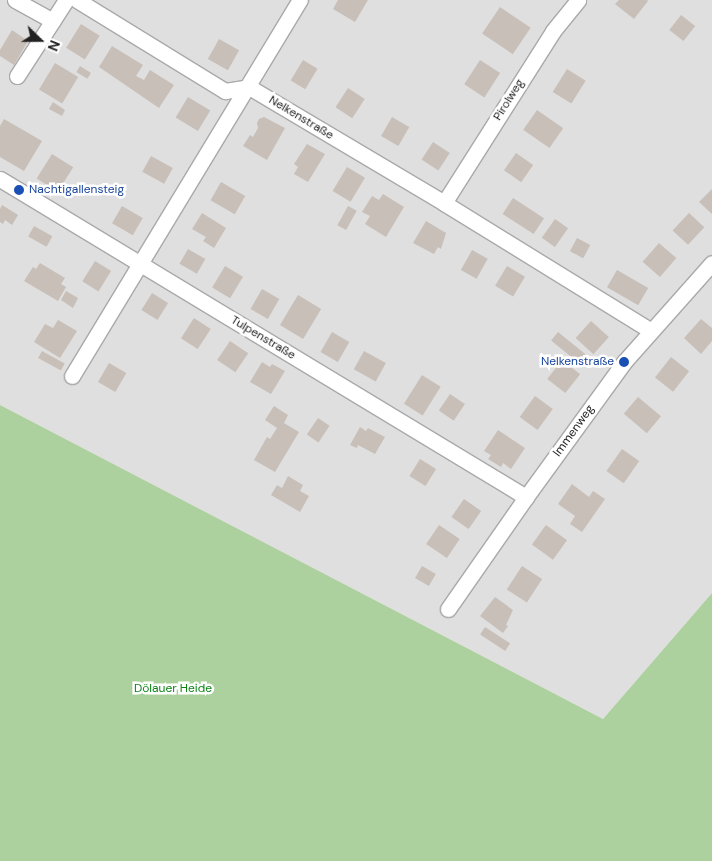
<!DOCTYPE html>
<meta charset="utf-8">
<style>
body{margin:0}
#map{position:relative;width:712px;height:861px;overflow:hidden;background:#f2efe9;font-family:"DM Sans",sans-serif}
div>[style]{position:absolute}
.residential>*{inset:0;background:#e0dfdf}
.forest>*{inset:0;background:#add19e}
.building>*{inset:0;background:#c7bfb8;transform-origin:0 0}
.roads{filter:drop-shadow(1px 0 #a9a9a9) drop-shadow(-1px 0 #a9a9a9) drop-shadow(0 1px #a9a9a9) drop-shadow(0 -1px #a9a9a9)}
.street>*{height:15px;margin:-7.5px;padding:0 7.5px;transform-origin:7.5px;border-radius:7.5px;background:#fff}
.dots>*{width:14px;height:14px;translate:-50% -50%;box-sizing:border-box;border:2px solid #fff;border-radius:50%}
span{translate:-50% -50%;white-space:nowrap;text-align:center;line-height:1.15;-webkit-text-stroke:5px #fff;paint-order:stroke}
.street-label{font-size:12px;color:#222}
.transit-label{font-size:12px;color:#164399}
.left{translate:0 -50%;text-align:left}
.right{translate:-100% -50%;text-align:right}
.park-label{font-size:12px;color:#0c8416}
.north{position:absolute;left:15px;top:15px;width:50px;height:50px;-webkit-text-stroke:4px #fff;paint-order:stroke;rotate:112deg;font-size:14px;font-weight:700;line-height:20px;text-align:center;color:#222}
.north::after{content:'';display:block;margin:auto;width:18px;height:22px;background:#222;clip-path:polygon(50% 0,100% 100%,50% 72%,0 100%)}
</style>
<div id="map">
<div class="residential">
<i style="clip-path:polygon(0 0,712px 0,712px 593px,603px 719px,0 405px)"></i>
</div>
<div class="forest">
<i style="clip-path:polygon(0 405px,603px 719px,712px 593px,712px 861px,0 861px)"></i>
</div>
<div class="building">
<i style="clip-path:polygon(338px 0,368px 0,355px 22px,333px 9px)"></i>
<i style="clip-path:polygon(619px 0,647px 0,648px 1px,634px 19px,615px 4px)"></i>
<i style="left:500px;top:7px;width:37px;height:32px;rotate:34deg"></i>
<i style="left:681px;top:15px;width:18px;height:19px;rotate:38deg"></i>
<i style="left:81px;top:24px;width:22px;height:28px;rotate:32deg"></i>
<i style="clip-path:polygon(12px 30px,28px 41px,14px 65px,0 56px,0 50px)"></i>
<i style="left:219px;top:39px;width:23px;height:23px;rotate:29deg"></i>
<i style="clip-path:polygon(112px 46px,143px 65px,136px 76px,144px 80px,150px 70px,174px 85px,159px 108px,99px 67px)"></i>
<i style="left:303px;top:60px;width:17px;height:24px;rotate:31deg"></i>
<i style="left:480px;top:60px;width:24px;height:29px;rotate:33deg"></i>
<i style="left:55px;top:63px;width:27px;height:31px;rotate:31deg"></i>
<i style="left:80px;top:66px;width:13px;height:7px;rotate:32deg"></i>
<i style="left:567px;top:69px;width:22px;height:27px;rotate:32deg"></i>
<i style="left:348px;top:88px;width:20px;height:23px;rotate:33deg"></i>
<i style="left:188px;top:97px;width:26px;height:24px;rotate:31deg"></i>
<i style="clip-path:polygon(53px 102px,65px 110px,62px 116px,49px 109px)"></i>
<i style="left:537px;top:110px;width:32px;height:24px;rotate:35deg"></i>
<i style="clip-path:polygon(264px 117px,285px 128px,267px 160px,243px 146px,250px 135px,253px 137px,258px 128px,257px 123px,259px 119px)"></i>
<i style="left:392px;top:117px;width:20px;height:22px;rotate:30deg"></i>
<i style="clip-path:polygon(4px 119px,42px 141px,24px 171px,0 157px,0 126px)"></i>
<i style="left:433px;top:142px;width:20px;height:21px;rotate:33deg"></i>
<i style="clip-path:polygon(307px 144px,325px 154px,308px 182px,294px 174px,298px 167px,294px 164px)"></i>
<i style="left:516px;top:153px;width:21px;height:21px;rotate:35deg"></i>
<i style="left:52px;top:154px;width:25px;height:29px;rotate:32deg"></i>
<i style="left:151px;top:156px;width:25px;height:18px;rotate:29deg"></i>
<i style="left:347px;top:167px;width:21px;height:28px;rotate:31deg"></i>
<i style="left:221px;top:182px;width:28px;height:21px;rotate:30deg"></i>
<i style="clip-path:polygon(712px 189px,712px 214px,699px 202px)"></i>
<i style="clip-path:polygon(383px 194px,404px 207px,386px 237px,365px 224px,370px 216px,362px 212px,372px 196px,379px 200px)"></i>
<i style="left:513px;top:198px;width:37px;height:19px;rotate:33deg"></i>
<i style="clip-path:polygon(2px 205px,18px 215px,12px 225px,5px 220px,3px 224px,0 222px,0 209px)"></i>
<i style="left:122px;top:206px;width:24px;height:20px;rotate:30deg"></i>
<i style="left:348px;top:206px;width:10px;height:22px;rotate:29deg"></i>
<i style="clip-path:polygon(202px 213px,226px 228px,214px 248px,203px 241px,206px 237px,192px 229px)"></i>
<i style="left:689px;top:213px;width:21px;height:24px;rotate:43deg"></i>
<i style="left:555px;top:219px;width:16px;height:23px;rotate:35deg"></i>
<i style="clip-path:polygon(426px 221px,446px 233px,441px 249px,438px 247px,434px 254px,413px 243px)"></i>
<i style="left:34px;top:226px;width:21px;height:12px;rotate:29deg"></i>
<i style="left:577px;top:238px;width:15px;height:15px;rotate:28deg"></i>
<i style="left:659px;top:243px;width:23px;height:25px;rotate:41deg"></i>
<i style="left:188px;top:249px;width:20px;height:17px;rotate:30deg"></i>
<i style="left:472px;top:250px;width:18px;height:23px;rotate:29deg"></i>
<i style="left:95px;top:261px;width:19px;height:24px;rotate:32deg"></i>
<i style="clip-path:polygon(40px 263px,65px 278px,61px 284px,66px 287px,58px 301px,24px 281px,33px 267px,36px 269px)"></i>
<i style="left:225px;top:266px;width:21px;height:25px;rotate:31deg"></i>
<i style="left:507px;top:266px;width:21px;height:23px;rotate:31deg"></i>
<i style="left:617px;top:270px;width:36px;height:20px;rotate:30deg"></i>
<i style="left:262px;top:289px;width:20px;height:23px;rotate:30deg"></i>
<i style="clip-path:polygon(66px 291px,78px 298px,73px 308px,61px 300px)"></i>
<i style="left:152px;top:293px;width:19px;height:20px;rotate:32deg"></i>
<i style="left:298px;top:295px;width:27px;height:35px;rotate:31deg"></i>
<i style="left:194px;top:318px;width:20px;height:24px;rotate:33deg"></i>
<i style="clip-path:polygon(701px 319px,712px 328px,712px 341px,701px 354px,684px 338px)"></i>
<i style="clip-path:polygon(58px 320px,77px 331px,60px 358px,34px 342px,45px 324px,53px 328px)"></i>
<i style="left:591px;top:321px;width:24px;height:23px;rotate:42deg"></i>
<i style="left:332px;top:332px;width:20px;height:23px;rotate:30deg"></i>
<i style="left:558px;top:332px;width:35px;height:11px;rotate:39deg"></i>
<i style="left:230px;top:341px;width:22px;height:23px;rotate:34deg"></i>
<i style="left:42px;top:351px;width:26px;height:8px;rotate:29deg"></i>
<i style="left:364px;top:351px;width:25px;height:21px;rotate:29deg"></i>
<i style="left:671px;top:357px;width:23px;height:26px;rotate:38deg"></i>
<i style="left:562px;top:360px;width:23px;height:24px;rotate:38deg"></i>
<i style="clip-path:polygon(262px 362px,270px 367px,272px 364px,285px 371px,271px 394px,250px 382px)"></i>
<i style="left:109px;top:363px;width:20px;height:22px;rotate:30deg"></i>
<i style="left:422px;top:375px;width:22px;height:34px;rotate:32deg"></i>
<i style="left:450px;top:394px;width:18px;height:20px;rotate:34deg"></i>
<i style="left:535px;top:396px;width:22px;height:26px;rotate:36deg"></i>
<i style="left:638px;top:397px;width:30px;height:22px;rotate:40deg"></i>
<i style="clip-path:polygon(274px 406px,288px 415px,284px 423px,299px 432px,275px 472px,254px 460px,267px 437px,270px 439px,277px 428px,265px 420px)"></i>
<i style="left:318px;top:418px;width:14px;height:20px;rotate:34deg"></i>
<i style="clip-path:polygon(360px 427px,366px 431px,368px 428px,385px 437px,375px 454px,358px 445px,357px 448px,350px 445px)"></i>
<i style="clip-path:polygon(498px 430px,525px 448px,511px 469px,503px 463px,501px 467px,488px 459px,491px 455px,484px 451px)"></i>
<i style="left:622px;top:449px;width:21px;height:27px;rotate:35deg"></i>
<i style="left:420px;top:459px;width:19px;height:20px;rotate:32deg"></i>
<i style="clip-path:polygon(288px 476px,303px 485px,300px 491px,309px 496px,300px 512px,271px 495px,277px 485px,282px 488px)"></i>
<i style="clip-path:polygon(572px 484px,589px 497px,593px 491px,605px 499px,582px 532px,570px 524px,575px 516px,558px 504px)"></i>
<i style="left:464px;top:499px;width:21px;height:22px;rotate:35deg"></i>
<i style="left:439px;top:525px;width:25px;height:23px;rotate:34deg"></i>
<i style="left:546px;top:525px;width:26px;height:24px;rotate:36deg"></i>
<i style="left:422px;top:566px;width:16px;height:14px;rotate:30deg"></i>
<i style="left:522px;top:566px;width:24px;height:28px;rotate:33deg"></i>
<i style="clip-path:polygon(495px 597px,513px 610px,506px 625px,508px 626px,503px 633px,480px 616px)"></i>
<i style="left:485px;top:627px;width:30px;height:9px;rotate:33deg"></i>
</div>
<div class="roads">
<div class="street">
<i style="left:15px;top:0;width:43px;rotate:28.9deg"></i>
<i style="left:77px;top:0;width:174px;rotate:31.6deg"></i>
<i style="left:225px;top:91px;width:24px;rotate:-9deg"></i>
<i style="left:249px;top:87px;width:227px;rotate:30.7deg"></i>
<i style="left:444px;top:203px;width:242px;rotate:31.7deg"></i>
<i style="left:17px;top:76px;width:90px;rotate:-57.2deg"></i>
<i style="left:0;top:179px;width:615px;rotate:31.16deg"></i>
<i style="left:444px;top:203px;width:204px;rotate:-57.6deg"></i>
<i style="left:553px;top:31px;width:40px;rotate:-51deg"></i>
<i style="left:72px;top:376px;width:440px;rotate:-58.8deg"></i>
<i style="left:448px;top:609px;width:136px;rotate:-55.1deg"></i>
<i style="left:526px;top:497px;width:167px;rotate:-54deg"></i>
<i style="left:624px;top:362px;width:132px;rotate:-48.4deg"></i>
</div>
</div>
<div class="dots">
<i style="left:19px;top:190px;background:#1a4fb4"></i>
<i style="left:624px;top:362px;background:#1a4fb4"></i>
</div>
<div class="street-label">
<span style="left:509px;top:100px;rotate:-58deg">Pirolweg</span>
<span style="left:301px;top:118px;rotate:31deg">Nelkenstraße</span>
<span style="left:263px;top:338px;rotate:31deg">Tulpenstraße</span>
<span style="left:574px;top:431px;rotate:-54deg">Immenweg</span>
</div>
<div class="transit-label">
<span class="left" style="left:29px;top:190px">Nachtigallensteig</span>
<span class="right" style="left:614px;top:362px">Nelkenstraße</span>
</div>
<div class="park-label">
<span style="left:173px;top:689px">Dölauer Heide</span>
</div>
<div class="north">N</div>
</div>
